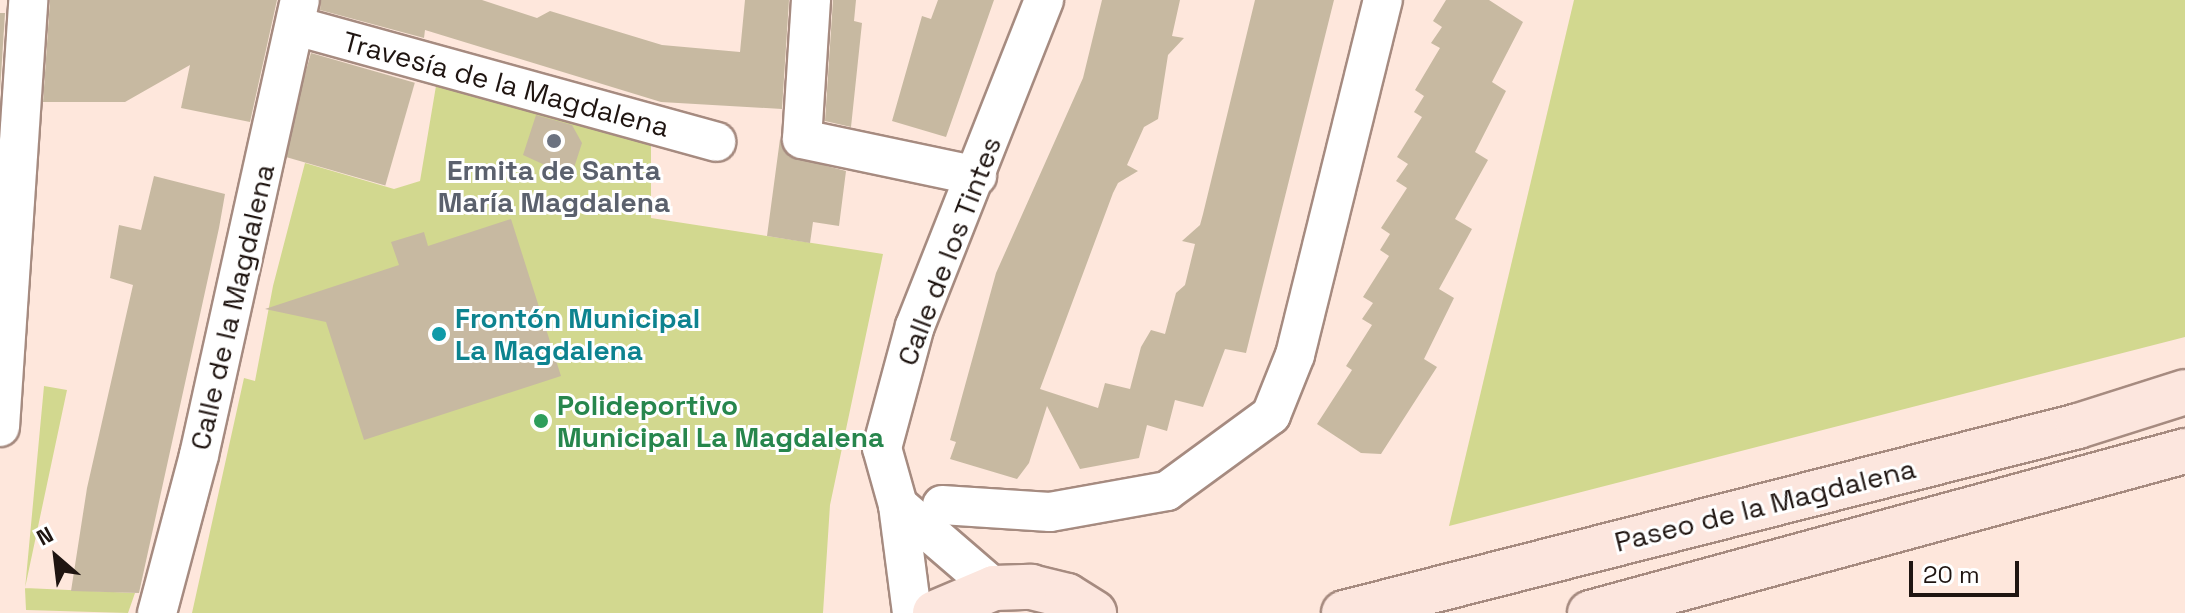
<!DOCTYPE html>
<meta charset="utf-8">
<style>
body{margin:0}
#map{position:relative;width:2185px;height:613px;overflow:hidden;background:#fee7dc;font-family:"Space Grotesk",sans-serif}
div>[style]{position:absolute}
.green>*{inset:0;background:#d2d88f}
.building>*{inset:0;background:#c7b9a1;transform-origin:0 0}
.roads{filter:drop-shadow(2px 0 #a68b80) drop-shadow(-2px 0 #a68b80) drop-shadow(0 2px #a68b80) drop-shadow(0 -2px #a68b80)}
.minor>*{height:38px;margin:-19px;padding:0 19px;transform-origin:19px;border-radius:19px;background:#fff}
.secondary>*{height:44px;margin:-22px;padding:0 22px;transform-origin:22px;border-radius:22px;background:#fce6de}
.dots>*{width:22px;height:22px;translate:-50% -50%;box-sizing:border-box;border:4px solid #fff;border-radius:50%}
span{translate:-50% -50%;white-space:nowrap;text-align:center;line-height:1.15;-webkit-text-stroke:6px #fff;paint-order:stroke}
.street-label{font-size:28px;color:#1f1511}
.worship-label{font-size:28px;color:#5b616d;font-weight:700}
.culture-label{font-size:28px;color:#0d838f;font-weight:700}
.left{translate:0 -50%;text-align:left}
.leisure-label{font-size:28px;color:#27864d;font-weight:700}
.north{position:absolute;left:16px;top:517px;width:80px;height:80px;-webkit-text-stroke:6px #fff;paint-order:stroke;rotate:332deg;font-size:22px;font-weight:700;line-height:32px;text-align:center;color:#1f1511}
.north::after{content:'';display:block;margin:auto;width:28px;height:36px;background:#1f1511;clip-path:polygon(50% 0,100% 100%,50% 72%,0 100%)}
.scale{position:absolute;left:1909px;top:561px;width:110px;height:36px;box-sizing:border-box;border:4px solid #1f1511;border-top:0;padding-left:10px;font-size:24px;line-height:28px;white-space:nowrap;color:#1f1511;-webkit-text-stroke:6px #fff;paint-order:stroke}
</style>
<div id="map">
<div class="green">
<i style="clip-path:polygon(1574px 0,2185px 0,2185px 337px,1449px 526px)"></i>
<i style="clip-path:polygon(437px 80px,651px 136px,651px 218px,883px 254px,830px 505px,823px 613px,192px 613px,244px 378px,255px 381px,273px 286px,305px 163px,394px 189px,420px 181px)"></i>
<i style="clip-path:polygon(44px 386px,67px 390px,25px 588px,135px 593px,128px 613px,26px 610px,25px 589px)"></i>
</div>
<div class="building">
<i style="clip-path:polygon(50px 0,277px 0,250px 122px,181px 108px,190px 65px,125px 102px,43px 102px)"></i>
<i style="clip-path:polygon(321px 0,482px 0,537px 18px,550px 11px,662px 45px,740px 52px,745px 0,789px 0,782px 109px,661px 102px,425px 30px,424px 38px,320px 10px)"></i>
<i style="clip-path:polygon(833px 0,856px 0,854px 21px,862px 23px,851px 127px,825px 121px)"></i>
<i style="clip-path:polygon(938px 0,994px 0,946px 137px,892px 121px,922px 16px,931px 19px)"></i>
<i style="clip-path:polygon(1102px 0,1180px 0,1172px 36px,1184px 38px,1168px 55px,1158px 119px,1144px 127px,1127px 165px,1138px 171px,1118px 183px,1113px 193px,1040px 389px,1098px 408px,1105px 383px,1130px 389px,1141px 347px,1151px 330px,1165px 334px,1176px 293px,1185px 285px,1195px 244px,1182px 241px,1200px 225px,1203px 214px,1255px 0,1334px 0,1246px 353px,1225px 349px,1203px 407px,1175px 400px,1167px 431px,1147px 425px,1139px 458px,1080px 469px,1047px 406px,1029px 463px,1017px 479px,950px 459px,956px 442px,950px 440px,996px 273px,1083px 78px)"></i>
<i style="clip-path:polygon(1446px 0,1489px 0,1523px 22px,1492px 82px,1506px 91px,1475px 152px,1488px 160px,1455px 219px,1472px 229px,1439px 289px,1454px 298px,1424px 359px,1437px 367px,1381px 454px,1361px 453px,1317px 424px,1352px 370px,1346px 366px,1372px 325px,1362px 319px,1373px 303px,1363px 297px,1389px 256px,1380px 250px,1390px 234px,1381px 228px,1407px 188px,1396px 181px,1408px 164px,1397px 157px,1422px 117px,1414px 112px,1424px 96px,1415px 90px,1440px 48px,1431px 43px,1442px 27px,1433px 21px)"></i>
<i style="clip-path:polygon(0 13px,5px 13px,0 91px)"></i>
<i style="left:311px;top:53px;width:108px;height:107px;rotate:16deg"></i>
<i style="clip-path:polygon(536px 115px,572px 125px,582px 143px,571px 177px,523px 155px)"></i>
<i style="clip-path:polygon(780px 139px,789px 156px,846px 171px,839px 226px,813px 222px,810px 243px,767px 236px)"></i>
<i style="clip-path:polygon(154px 176px,225px 194px,219px 228px,139px 593px,71px 591px,87px 488px,133px 285px,110px 278px,119px 225px,141px 230px)"></i>
<i style="clip-path:polygon(511px 219px,561px 376px,364px 440px,326px 322px,265px 309px,399px 265px,391px 242px,424px 232px,428px 246px)"></i>
</div>
<div class="roads">
<div class="minor">
<i style="left:811px;top:0;width:139px;rotate:93.7deg"></i>
<i style="left:802px;top:139px;width:179px;rotate:11.9deg"></i>
<i style="left:296px;top:26px;width:436px;rotate:15.4deg"></i>
<i style="left:0;top:427px;width:428px;rotate:-86.2deg"></i>
<i style="left:898px;top:505px;width:127px;rotate:40.8deg"></i>
<i style="left:942px;top:505px;width:108px;rotate:3.7deg"></i>
<i style="left:1050px;top:512px;width:119px;rotate:-10.2deg"></i>
<i style="left:1167px;top:491px;width:129px;rotate:-36.2deg"></i>
<i style="left:1271px;top:415px;width:65px;rotate:-68.2deg"></i>
<i style="left:1295px;top:355px;width:366px;rotate:-76.1deg"></i>
<i style="left:157px;top:613px;width:163px;rotate:-75.1deg"></i>
<i style="left:199px;top:455px;width:466px;rotate:-77.5deg"></i>
<i style="left:912px;top:613px;width:109px;rotate:-97.4deg"></i>
<i style="left:898px;top:505px;width:59px;rotate:-105.7deg"></i>
<i style="left:882px;top:448px;width:126px;rotate:-74.9deg"></i>
<i style="left:915px;top:326px;width:351px;rotate:-68.4deg"></i>
</div>
<div class="secondary">
<i style="left:935px;top:613px;width:64px;rotate:-23deg"></i>
<i style="left:994px;top:588px;width:37px;rotate:-2deg"></i>
<i style="left:1031px;top:587px;width:37px;rotate:14deg"></i>
<i style="left:1067px;top:596px;width:32px;rotate:32deg"></i>
<i style="left:1344px;top:613px;width:757px;rotate:-14.29deg"></i>
<i style="left:2078px;top:426px;width:112px;rotate:-17.6deg"></i>
<i style="left:1590px;top:613px;width:617px;rotate:-15.23deg"></i>
</div>
</div>
<div class="dots">
<i style="left:554px;top:141px;background:#6b7280"></i>
<i style="left:439px;top:334px;background:#0f9aa8"></i>
<i style="left:541px;top:421px;background:#2e9e5b"></i>
</div>
<div class="street-label">
<span style="left:506px;top:84px;rotate:15deg">Travesía de la Magdalena</span>
<span style="left:949px;top:251px;rotate:-69deg">Calle de los Tintes</span>
<span style="left:232px;top:307px;rotate:-77deg">Calle de la Magdalena</span>
<span style="left:1765px;top:505px;rotate:-14deg">Paseo de la Magdalena</span>
</div>
<div class="worship-label">
<span style="left:554px;top:186px">Ermita de Santa<br>María Magdalena</span>
</div>
<div class="culture-label">
<span class="left" style="left:455px;top:334px">Frontón Municipal<br>La Magdalena</span>
</div>
<div class="leisure-label">
<span class="left" style="left:557px;top:421px">Polideportivo<br>Municipal La Magdalena</span>
</div>
<div class="north">N</div>
<div class="scale">20 m</div>
</div>
